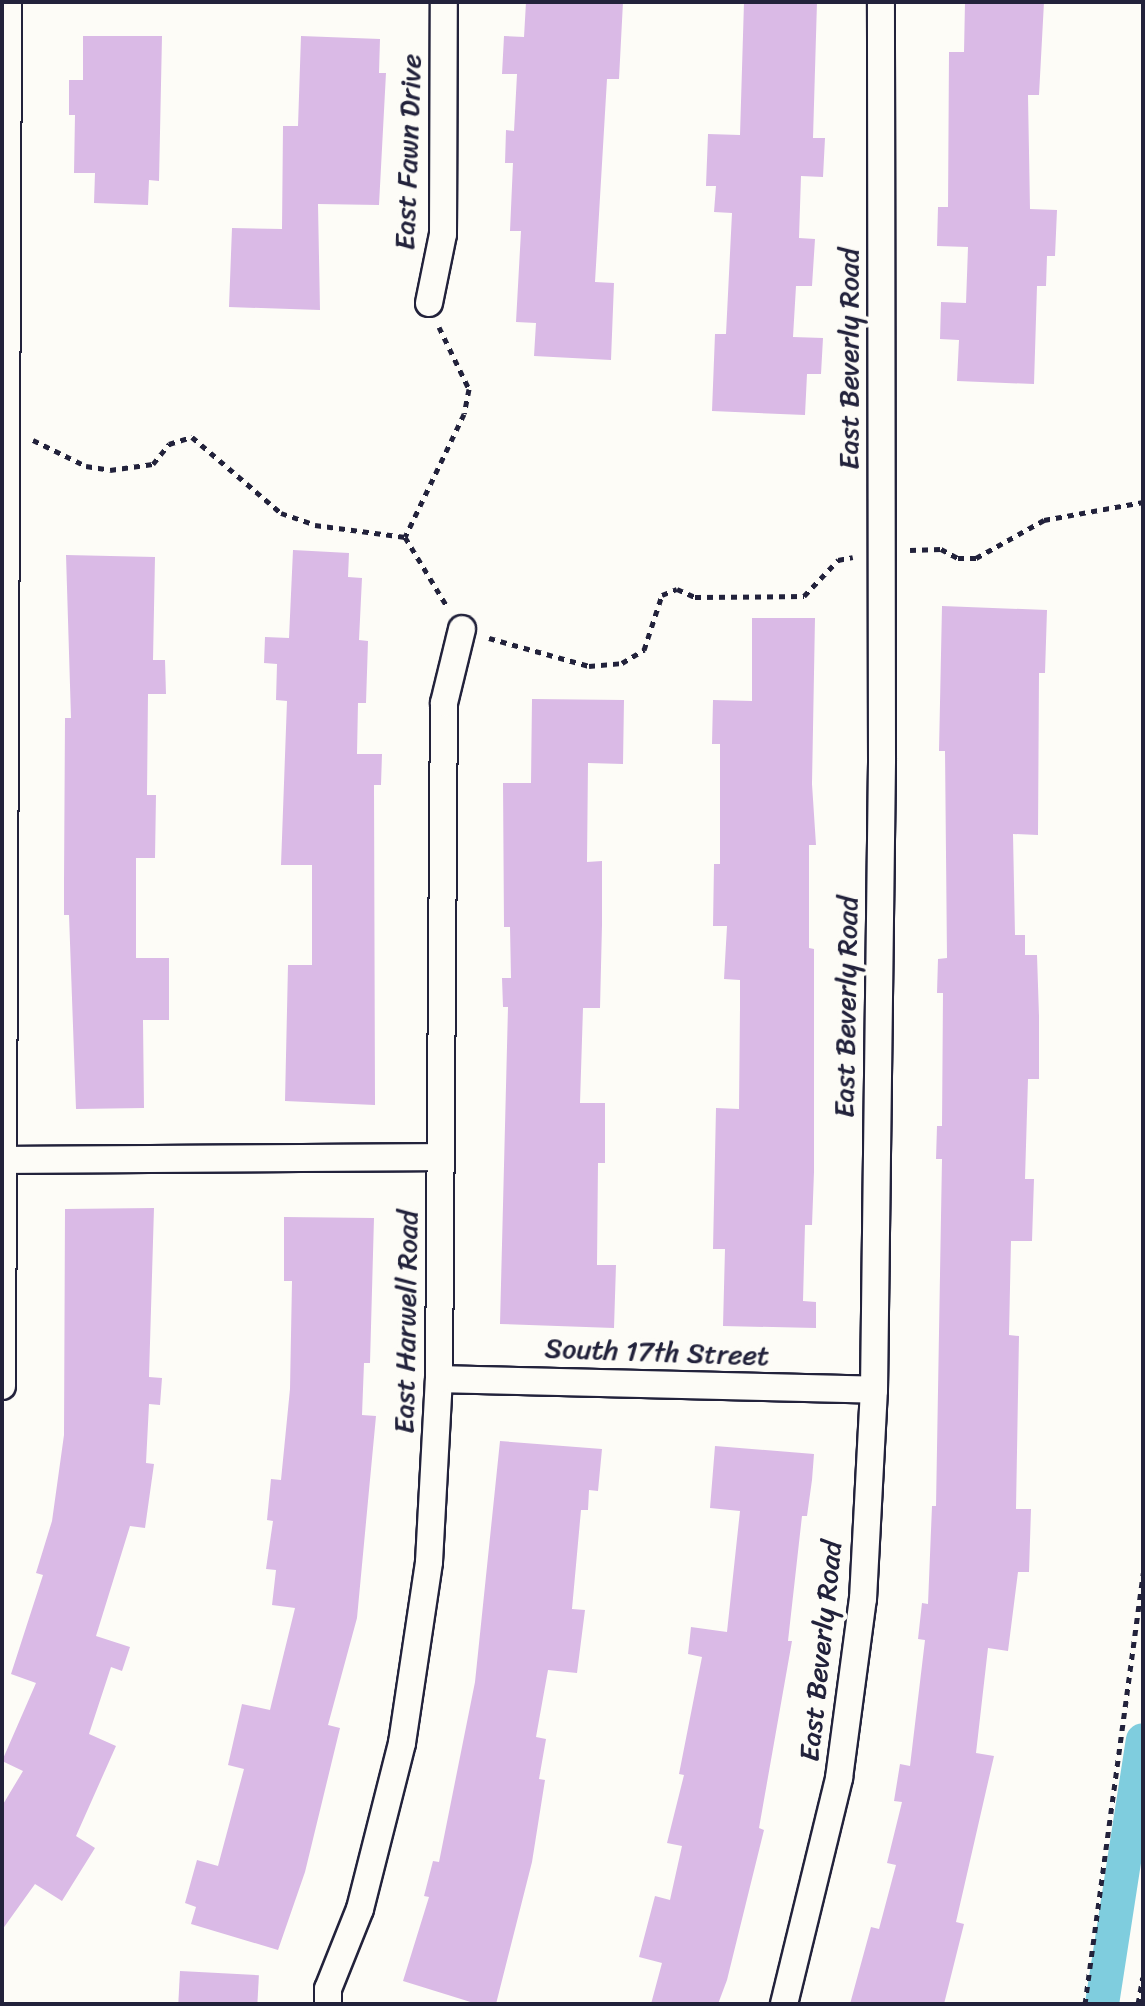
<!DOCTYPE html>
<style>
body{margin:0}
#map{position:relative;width:1145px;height:2006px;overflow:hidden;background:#fdfcf7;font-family:Sriracha,sans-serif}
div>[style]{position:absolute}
.canal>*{height:34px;margin:-17px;padding:0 17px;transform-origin:17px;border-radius:17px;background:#7fcdde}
.building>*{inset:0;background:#dabae6;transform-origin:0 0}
.path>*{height:5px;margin-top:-2.5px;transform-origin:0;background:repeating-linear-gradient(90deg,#22223b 0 6px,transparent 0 12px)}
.roads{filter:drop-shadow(2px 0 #22223b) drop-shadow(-2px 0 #22223b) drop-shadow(0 2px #22223b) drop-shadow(0 -2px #22223b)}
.street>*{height:26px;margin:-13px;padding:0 13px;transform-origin:13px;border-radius:13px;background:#fdfcf7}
span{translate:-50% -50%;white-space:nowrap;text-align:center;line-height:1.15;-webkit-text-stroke:8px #fdfcf7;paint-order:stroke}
.street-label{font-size:28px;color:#22223b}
.frame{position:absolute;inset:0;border:4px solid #22223b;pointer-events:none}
</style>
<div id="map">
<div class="canal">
<i style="left:1102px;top:2004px;width:267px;rotate:-81.2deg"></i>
</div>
<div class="building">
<i style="clip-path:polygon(526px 2px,623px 2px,619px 79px,607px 79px,595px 282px,614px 283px,611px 360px,534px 356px,536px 323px,516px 322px,521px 231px,510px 231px,513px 163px,505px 163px,506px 130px,514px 131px,517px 74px,502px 74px,504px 36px,524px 37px)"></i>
<i style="clip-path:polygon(744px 2px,817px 2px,813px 138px,825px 138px,823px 177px,801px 176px,799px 238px,815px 239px,812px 286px,796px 286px,793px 337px,823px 338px,821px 374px,807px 374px,805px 415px,712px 411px,715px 334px,726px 334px,732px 213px,714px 212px,716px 186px,706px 186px,708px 134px,740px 135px)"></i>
<i style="clip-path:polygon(965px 2px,1044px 2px,1039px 95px,1028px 95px,1030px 209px,1057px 210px,1055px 256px,1047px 256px,1046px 286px,1037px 286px,1034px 384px,957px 381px,959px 340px,940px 339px,941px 302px,966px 303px,968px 247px,937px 246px,938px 207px,948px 207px,949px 52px,964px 52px)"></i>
<i style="clip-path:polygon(83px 36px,162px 36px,159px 181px,149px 180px,148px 205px,94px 203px,95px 173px,74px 173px,75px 115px,69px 115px,69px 80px,83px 80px)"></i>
<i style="clip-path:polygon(301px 36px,380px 39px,379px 73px,386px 73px,379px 205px,318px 204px,320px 310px,229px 307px,232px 228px,282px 229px,283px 126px,298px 126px)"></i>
<i style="clip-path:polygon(293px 550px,349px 553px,348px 577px,362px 578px,359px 640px,368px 641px,366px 703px,358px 703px,357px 754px,382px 754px,381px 785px,374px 785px,375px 1105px,285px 1101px,288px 965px,312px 965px,312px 865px,281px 865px,287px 701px,276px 700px,277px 664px,264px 663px,265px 637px,289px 638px)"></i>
<i style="clip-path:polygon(66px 555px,155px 557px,153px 660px,165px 660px,166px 694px,148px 694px,147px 795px,156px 795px,155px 858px,136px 858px,136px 958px,169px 958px,169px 1020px,143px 1020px,144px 1108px,76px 1109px,69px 915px,64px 915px,64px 882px,65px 718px,71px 718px)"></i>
<i style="clip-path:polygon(942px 606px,1047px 610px,1045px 673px,1039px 673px,1038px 835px,1013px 834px,1015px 935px,1025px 935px,1025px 955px,1037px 955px,1039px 1016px,1039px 1079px,1028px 1079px,1025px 1179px,1034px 1179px,1032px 1241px,1011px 1241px,1009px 1335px,1019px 1336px,1016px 1509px,1031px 1509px,1029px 1572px,1018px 1572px,1008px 1651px,988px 1648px,976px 1753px,994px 1756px,956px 1922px,964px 1924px,944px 2004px,850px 2004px,871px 1927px,879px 1929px,896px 1865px,887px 1863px,902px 1802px,894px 1801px,900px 1764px,910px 1766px,925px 1640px,918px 1639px,922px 1603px,928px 1604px,932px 1506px,936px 1506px,942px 1159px,936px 1159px,937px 1126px,942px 1126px,943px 993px,937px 993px,938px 959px,947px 958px,945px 751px,939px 751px)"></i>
<i style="clip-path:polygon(752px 618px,815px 618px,812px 784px,816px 845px,809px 845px,809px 948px,814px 949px,814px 1172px,812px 1225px,805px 1225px,803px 1301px,816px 1302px,816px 1328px,723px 1326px,725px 1249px,713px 1249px,716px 1108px,739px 1109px,740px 1007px,740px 980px,724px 979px,727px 926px,713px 926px,714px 864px,720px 864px,720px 744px,712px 744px,713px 700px,752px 701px)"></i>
<i style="clip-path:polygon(532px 699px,624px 700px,623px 764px,588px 763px,587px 862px,602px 861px,602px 925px,600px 1008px,583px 1008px,580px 1103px,605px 1103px,605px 1163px,598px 1163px,597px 1265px,616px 1265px,614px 1328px,500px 1324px,508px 1007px,503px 1007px,502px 978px,511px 978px,510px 927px,504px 927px,503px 783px,531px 783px)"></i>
<i style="clip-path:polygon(154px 1208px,149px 1377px,162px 1378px,160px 1405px,149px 1404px,146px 1463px,154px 1464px,145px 1528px,130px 1526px,96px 1636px,130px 1647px,122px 1671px,111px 1667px,89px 1734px,116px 1746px,76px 1836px,95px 1848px,62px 1901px,35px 1884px,2px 1930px,2px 1806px,23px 1771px,2px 1761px,36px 1683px,11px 1674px,43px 1575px,36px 1573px,52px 1521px,64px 1435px,65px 1209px)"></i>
<i style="clip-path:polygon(284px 1217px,374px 1218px,370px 1363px,364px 1363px,362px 1415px,376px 1416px,357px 1618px,328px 1725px,340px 1728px,305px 1872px,278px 1950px,191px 1924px,196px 1907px,185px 1903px,197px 1860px,218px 1866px,244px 1769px,228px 1765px,242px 1704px,270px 1710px,295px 1608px,272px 1605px,276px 1570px,266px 1569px,273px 1521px,267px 1520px,271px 1479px,281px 1480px,290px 1389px,292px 1281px,284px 1281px)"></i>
<i style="clip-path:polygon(500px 1441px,602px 1449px,598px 1491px,589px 1490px,588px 1510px,581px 1510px,572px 1609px,585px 1610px,577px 1673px,548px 1670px,536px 1737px,546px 1739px,539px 1779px,545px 1780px,532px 1862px,496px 2004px,477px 2004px,403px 1981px,429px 1897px,424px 1896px,433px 1861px,439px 1862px,475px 1682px)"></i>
<i style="clip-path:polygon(715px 1446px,814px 1454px,812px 1480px,807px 1516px,802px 1516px,788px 1641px,792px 1641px,759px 1828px,764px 1830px,727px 1980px,718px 2004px,651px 2004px,662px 1963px,639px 1957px,655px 1896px,670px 1900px,682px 1846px,667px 1843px,684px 1775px,679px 1774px,702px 1657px,688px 1654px,691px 1627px,727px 1632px,740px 1511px,710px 1508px)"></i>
<i style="left:180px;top:1971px;width:79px;height:33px;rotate:3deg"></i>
</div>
<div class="path">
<i style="left:439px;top:327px;width:69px;rotate:64.2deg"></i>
<i style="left:469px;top:389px;width:25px;rotate:101deg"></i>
<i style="left:464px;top:414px;width:136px;rotate:115.6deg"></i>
<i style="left:405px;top:537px;width:83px;rotate:58.8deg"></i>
<i style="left:33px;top:440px;width:59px;rotate:26.1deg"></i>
<i style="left:86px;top:466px;width:24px;rotate:9deg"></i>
<i style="left:110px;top:470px;width:43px;rotate:-7.9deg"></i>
<i style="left:153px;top:464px;width:26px;rotate:-51deg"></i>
<i style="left:169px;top:444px;width:24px;rotate:-17deg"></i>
<i style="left:192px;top:437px;width:117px;rotate:40.5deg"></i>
<i style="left:281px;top:513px;width:36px;rotate:19deg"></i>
<i style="left:315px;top:525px;width:91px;rotate:7.6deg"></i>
<i style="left:910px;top:550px;width:31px;rotate:-2deg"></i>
<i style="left:941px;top:549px;width:19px;rotate:28deg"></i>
<i style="left:958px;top:558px;width:18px"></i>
<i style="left:976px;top:558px;width:78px;rotate:-29.2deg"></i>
<i style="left:1044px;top:520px;width:101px;rotate:-10.3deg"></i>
<i style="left:489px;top:638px;width:104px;rotate:15.6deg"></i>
<i style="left:589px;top:666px;width:33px;rotate:-5deg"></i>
<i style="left:622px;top:663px;width:26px;rotate:-31deg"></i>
<i style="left:644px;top:650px;width:58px;rotate:-71.9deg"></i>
<i style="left:662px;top:595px;width:16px;rotate:-22deg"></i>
<i style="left:677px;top:589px;width:20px;rotate:24deg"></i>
<i style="left:695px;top:597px;width:109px;rotate:-0.5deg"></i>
<i style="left:804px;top:596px;width:50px;rotate:-46.6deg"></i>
<i style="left:838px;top:560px;width:15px;rotate:-11deg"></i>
<i style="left:1085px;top:2004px;width:435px;rotate:-82.3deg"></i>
<i style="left:1138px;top:2004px;width:27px;rotate:-80deg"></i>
</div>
<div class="roads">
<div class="street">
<i style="left:429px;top:303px;width:70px;rotate:-78.5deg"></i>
<i style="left:443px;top:234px;width:232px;rotate:-89.8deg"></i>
<i style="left:6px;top:1160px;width:434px;rotate:-0.4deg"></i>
<i style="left:439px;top:1379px;width:435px;rotate:1.4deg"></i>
<i style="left:2px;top:1386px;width:1384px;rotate:-89.75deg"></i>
<i style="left:328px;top:2004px;width:15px;rotate:-90deg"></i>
<i style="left:328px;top:1989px;width:86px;rotate:-68.2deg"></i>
<i style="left:360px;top:1909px;width:171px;rotate:-75.8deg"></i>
<i style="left:402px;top:1743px;width:183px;rotate:-81.5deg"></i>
<i style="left:429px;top:1562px;width:183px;rotate:-86.9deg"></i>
<i style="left:439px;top:1379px;width:676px;rotate:-89.58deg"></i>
<i style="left:444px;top:703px;width:76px;rotate:-76.3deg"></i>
<i style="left:784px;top:2004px;width:233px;rotate:-76.3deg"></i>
<i style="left:839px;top:1778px;width:181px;rotate:-82.4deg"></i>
<i style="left:863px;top:1599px;width:209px;rotate:-87deg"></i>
<i style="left:874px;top:1390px;width:631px;rotate:-89.27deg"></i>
<i style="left:882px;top:759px;width:757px;rotate:-90.08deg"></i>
</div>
</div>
<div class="street-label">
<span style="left:408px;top:152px;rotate:-88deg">East Fawn Drive</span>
<span style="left:849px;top:359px;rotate:-90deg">East Beverly Road</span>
<span style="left:846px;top:1007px;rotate:-89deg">East Beverly Road</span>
<span style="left:406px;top:1322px;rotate:-89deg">East Harwell Road</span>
<span style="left:657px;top:1352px;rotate:2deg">South 17th Street</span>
<span style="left:821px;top:1651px;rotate:-84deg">East Beverly Road</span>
</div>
<div class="frame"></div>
</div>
